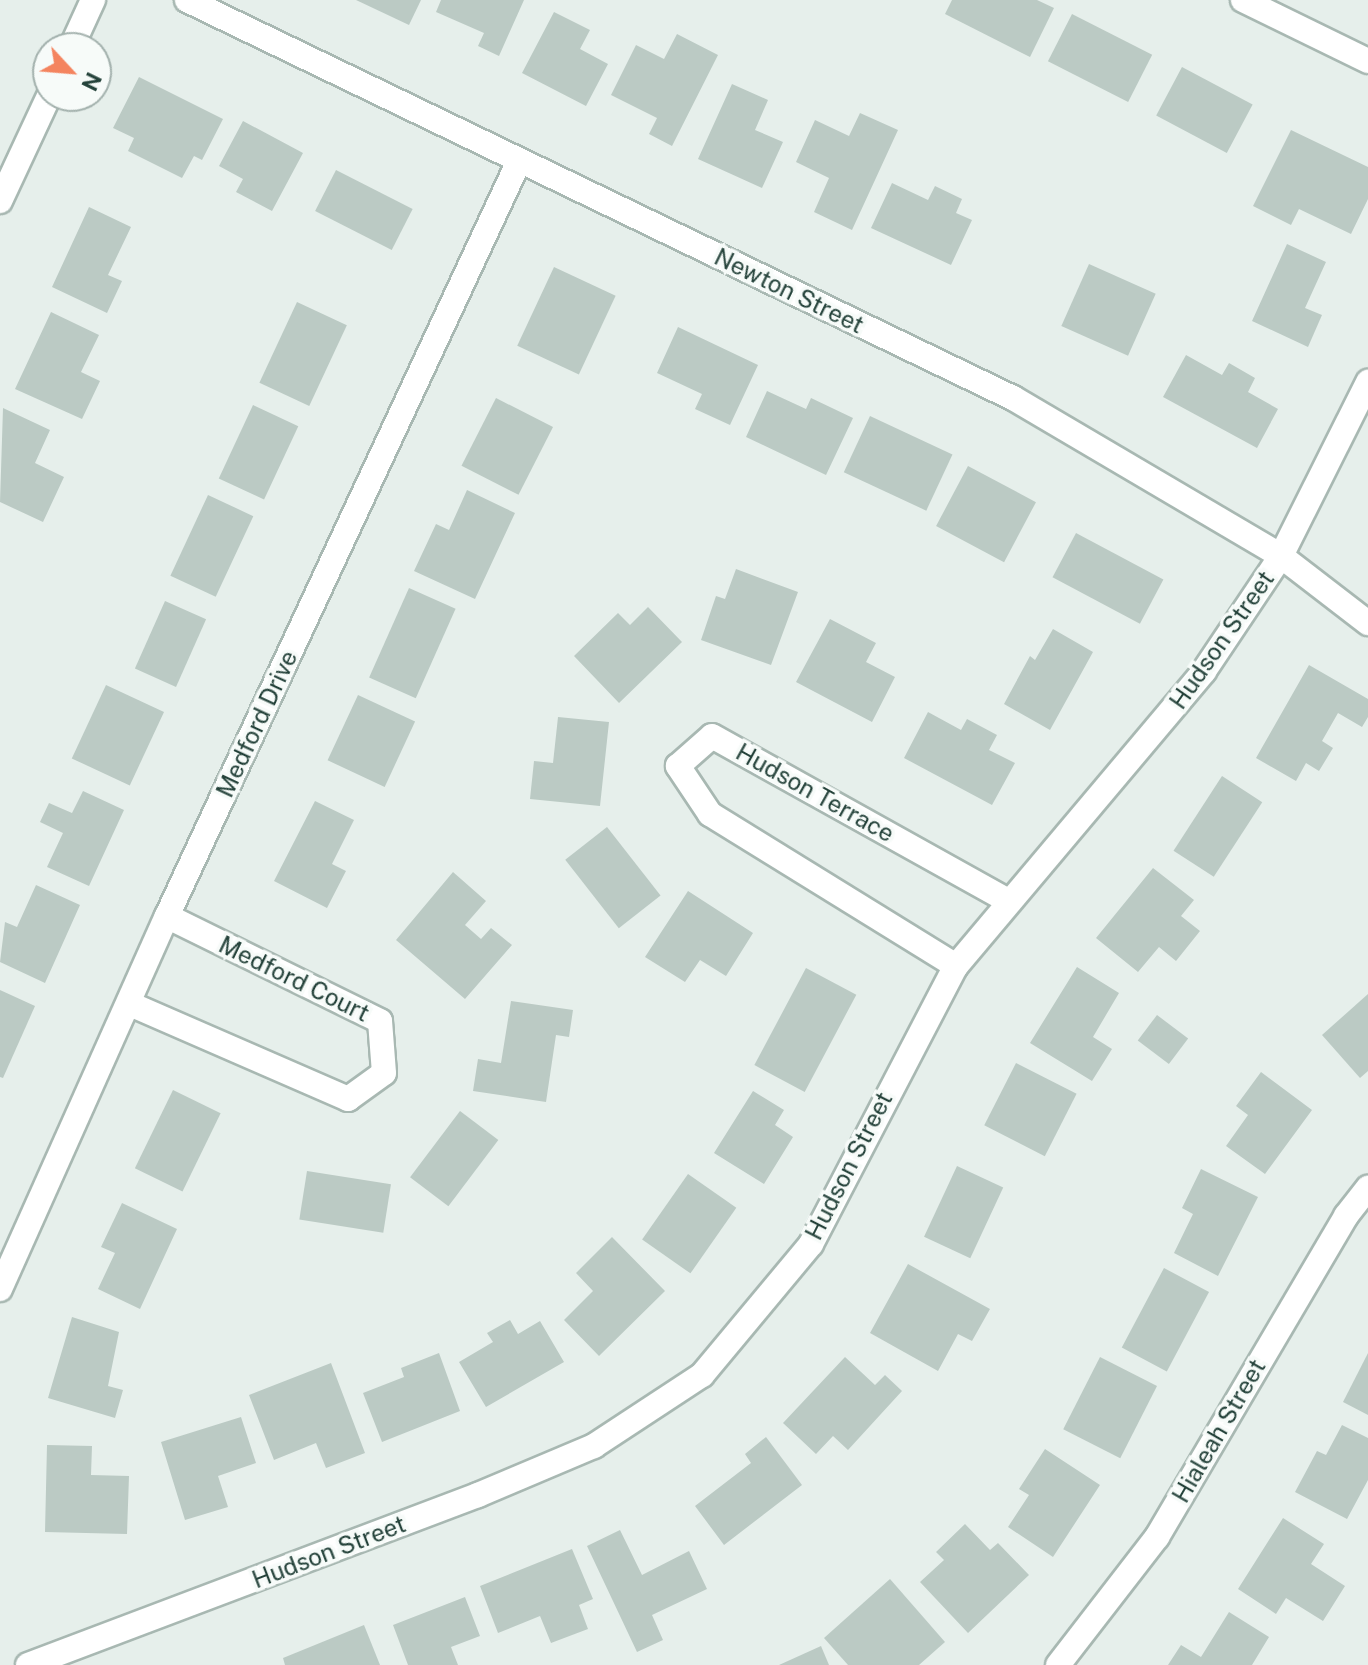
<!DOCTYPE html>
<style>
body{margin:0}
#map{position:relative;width:1368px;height:1665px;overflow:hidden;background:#e6efeb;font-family:"Public Sans",sans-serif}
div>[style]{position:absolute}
.building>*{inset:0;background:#bbcac4;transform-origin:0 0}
.roads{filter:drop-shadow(2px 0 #a8b8b2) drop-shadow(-2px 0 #a8b8b2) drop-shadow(0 2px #a8b8b2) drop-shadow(0 -2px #a8b8b2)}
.minor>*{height:24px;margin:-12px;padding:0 12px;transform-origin:12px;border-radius:12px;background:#fff}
span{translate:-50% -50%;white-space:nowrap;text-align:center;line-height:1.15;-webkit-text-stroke:7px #f7fbf9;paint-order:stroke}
.street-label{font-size:24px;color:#24423a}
.north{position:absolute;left:32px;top:32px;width:80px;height:80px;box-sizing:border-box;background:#f7fbf9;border:2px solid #a3b1ad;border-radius:50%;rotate:116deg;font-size:22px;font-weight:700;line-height:32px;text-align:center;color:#24423a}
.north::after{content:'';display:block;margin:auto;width:28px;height:36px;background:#f4845f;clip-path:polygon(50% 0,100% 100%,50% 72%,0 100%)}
</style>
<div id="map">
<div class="building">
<i style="clip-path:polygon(356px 0,421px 0,409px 25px)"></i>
<i style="clip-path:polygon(441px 0,524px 0,499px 56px,478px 46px,484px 33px,436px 12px)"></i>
<i style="clip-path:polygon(952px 0,1037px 0,1054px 8px,1030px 57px,945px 14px)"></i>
<i style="clip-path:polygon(554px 12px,590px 30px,580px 49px,608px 64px,586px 106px,522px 73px)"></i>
<i style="left:1072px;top:14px;width:90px;height:53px;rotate:27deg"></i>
<i style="clip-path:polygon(677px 34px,718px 55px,672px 146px,649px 134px,657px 118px,611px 95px,636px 45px,664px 59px)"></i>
<i style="left:1182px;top:67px;width:80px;height:55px;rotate:28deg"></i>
<i style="clip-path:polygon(139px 77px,223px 119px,202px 160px,194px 156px,182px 178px,128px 151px,134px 138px,113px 128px)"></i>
<i style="clip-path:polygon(732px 84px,768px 100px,755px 130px,783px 142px,762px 188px,698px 159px)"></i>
<i style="clip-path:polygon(860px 113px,898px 130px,852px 230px,814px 212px,829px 178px,796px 162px,815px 120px,849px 136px)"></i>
<i style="clip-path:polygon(243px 121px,303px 153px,272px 211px,236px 192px,243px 179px,219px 166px)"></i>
<i style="clip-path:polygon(1291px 130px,1368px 167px,1368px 199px,1351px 234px,1299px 209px,1291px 225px,1253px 206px)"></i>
<i style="left:336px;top:170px;width:86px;height:46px;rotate:27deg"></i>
<i style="clip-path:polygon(892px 183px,928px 200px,935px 186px,962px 199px,956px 213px,972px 220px,951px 265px,871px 228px)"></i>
<i style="clip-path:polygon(89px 207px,131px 227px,108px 275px,122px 281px,107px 313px,52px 287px)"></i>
<i style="clip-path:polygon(1287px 244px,1326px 262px,1305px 308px,1322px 315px,1308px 347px,1252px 321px)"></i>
<i style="left:1089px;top:264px;width:73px;height:68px;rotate:24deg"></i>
<i style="left:554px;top:267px;width:68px;height:87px;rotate:25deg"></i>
<i style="left:297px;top:302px;width:55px;height:89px;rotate:25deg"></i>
<i style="clip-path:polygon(51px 312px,99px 335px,81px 372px,100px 381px,82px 419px,15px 389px)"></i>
<i style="clip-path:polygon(678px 327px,758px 365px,730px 425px,695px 409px,702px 394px,657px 373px)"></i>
<i style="clip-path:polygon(1186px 355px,1222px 375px,1229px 363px,1255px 378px,1248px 392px,1278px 409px,1257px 448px,1163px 397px)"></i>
<i style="clip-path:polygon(767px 391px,806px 409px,811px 398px,853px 418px,826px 475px,746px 437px)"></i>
<i style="left:496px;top:398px;width:64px;height:76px;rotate:27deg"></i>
<i style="left:253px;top:405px;width:50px;height:81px;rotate:25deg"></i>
<i style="clip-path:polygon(3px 408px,50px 430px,35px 463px,64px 477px,43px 522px,0 502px)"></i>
<i style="left:870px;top:416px;width:91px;height:62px;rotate:25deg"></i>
<i style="left:968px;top:466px;width:77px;height:68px;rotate:28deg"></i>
<i style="clip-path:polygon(467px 490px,515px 513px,475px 599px,414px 571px,436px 524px,449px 530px)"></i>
<i style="left:208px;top:495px;width:50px;height:89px;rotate:25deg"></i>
<i style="left:1076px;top:533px;width:99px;height:50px;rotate:28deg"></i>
<i style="clip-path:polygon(736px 569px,798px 592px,771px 665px,701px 640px,716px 596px,725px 599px)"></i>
<i style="left:409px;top:588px;width:51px;height:98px;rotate:24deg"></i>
<i style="left:165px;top:601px;width:45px;height:74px;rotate:24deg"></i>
<i style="clip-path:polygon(648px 607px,682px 642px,619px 703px,574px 656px,618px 613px,630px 625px)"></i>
<i style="clip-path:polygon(830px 619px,876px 643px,866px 662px,895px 677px,872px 722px,796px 682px)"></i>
<i style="clip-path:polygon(1053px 629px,1093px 652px,1050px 730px,1004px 704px,1030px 656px,1035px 660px)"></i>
<i style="clip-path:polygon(1309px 665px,1368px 699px,1368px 717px,1362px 727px,1338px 713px,1322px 741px,1333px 748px,1319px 771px,1306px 763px,1296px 781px,1256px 758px)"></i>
<i style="left:106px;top:685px;width:64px;height:81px;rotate:25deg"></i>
<i style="left:358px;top:695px;width:63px;height:72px;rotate:25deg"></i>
<i style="clip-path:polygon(928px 712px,961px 730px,967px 719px,997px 735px,989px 750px,1015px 763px,992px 805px,904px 758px)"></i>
<i style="clip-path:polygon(558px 717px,609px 722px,600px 806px,530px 799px,534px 761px,553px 763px)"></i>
<i style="left:1222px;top:776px;width:48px;height:89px;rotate:33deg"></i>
<i style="clip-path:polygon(83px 791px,124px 810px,89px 886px,47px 867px,63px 833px,40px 822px,49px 803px,72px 813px)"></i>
<i style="clip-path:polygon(315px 801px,354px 820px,332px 864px,346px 871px,327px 908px,274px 881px)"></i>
<i style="left:607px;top:827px;width:87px;height:53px;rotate:52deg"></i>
<i style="clip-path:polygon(1153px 868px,1194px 900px,1181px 916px,1200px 931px,1176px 961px,1159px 947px,1138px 972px,1096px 938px)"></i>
<i style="clip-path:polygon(453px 872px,486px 901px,465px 925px,481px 939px,491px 928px,512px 945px,465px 999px,396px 940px)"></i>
<i style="clip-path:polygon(36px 885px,80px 905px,45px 983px,0 962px,5px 922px,17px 927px)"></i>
<i style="clip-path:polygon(688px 891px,753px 933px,726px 976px,700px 960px,685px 982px,645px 957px)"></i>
<i style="clip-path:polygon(1077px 967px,1119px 993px,1093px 1037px,1112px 1049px,1092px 1081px,1030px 1043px)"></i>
<i style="left:806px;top:968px;width:57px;height:110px;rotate:28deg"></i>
<i style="clip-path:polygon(0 990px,35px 1006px,3px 1078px,0 1077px)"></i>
<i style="clip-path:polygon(1368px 994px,1368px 1071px,1360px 1078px,1322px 1035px)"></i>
<i style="clip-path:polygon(511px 1001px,573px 1010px,569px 1037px,556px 1035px,546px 1102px,473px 1091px,478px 1059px,501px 1063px)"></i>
<i style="left:1157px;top:1015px;width:39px;height:32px;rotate:37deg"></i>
<i style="left:1016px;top:1063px;width:68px;height:70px;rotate:27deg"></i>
<i style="clip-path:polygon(1261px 1072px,1312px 1110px,1265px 1174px,1226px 1146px,1248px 1115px,1236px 1106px)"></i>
<i style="left:173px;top:1090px;width:53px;height:87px;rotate:26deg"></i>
<i style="clip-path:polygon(753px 1091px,784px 1110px,775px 1125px,793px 1137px,764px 1184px,714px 1153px)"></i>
<i style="left:460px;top:1111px;width:48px;height:83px;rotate:37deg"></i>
<i style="left:957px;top:1166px;width:51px;height:78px;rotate:25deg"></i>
<i style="clip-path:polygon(1201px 1169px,1258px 1197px,1218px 1276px,1174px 1253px,1193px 1214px,1182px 1208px)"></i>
<i style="left:307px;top:1171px;width:85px;height:49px;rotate:9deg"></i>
<i style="left:688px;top:1174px;width:59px;height:80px;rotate:35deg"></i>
<i style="clip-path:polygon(122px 1203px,177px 1229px,140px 1309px,98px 1289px,115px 1253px,101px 1247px)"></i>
<i style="clip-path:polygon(612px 1237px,665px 1291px,599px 1356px,564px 1320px,593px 1291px,576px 1273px)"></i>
<i style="clip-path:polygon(908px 1264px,990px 1309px,972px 1341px,958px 1334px,938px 1371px,870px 1333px)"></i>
<i style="left:1164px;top:1268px;width:51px;height:90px;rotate:28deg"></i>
<i style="clip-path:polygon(72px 1317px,119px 1332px,108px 1386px,123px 1390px,115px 1418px,48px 1398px)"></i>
<i style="clip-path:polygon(510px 1320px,518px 1334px,540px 1321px,564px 1362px,486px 1407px,459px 1362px,493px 1342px,487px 1333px)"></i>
<i style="clip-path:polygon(439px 1353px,460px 1411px,382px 1442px,363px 1393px,404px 1377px,401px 1368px)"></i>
<i style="clip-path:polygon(1368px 1353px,1368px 1415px,1343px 1402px)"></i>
<i style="clip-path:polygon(845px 1357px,875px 1385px,885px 1375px,902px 1391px,848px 1450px,833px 1436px,816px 1454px,783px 1423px)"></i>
<i style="left:1100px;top:1357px;width:64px;height:81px;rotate:27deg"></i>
<i style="clip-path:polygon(331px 1363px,365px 1453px,326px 1468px,316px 1443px,274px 1460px,249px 1395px)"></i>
<i style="clip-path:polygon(241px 1417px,256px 1463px,218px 1476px,228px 1507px,185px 1520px,161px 1442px)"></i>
<i style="clip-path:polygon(1342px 1425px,1368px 1438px,1368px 1480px,1347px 1519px,1295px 1492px,1317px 1451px,1326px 1455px)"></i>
<i style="clip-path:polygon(766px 1437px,802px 1485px,724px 1545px,695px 1506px,751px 1463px,745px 1454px)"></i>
<i style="clip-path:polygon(47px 1445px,92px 1446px,91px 1475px,129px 1476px,127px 1534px,45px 1532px)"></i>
<i style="clip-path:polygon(1045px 1449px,1100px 1485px,1053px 1557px,1008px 1527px,1029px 1495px,1019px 1489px)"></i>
<i style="clip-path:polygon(1283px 1518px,1324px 1544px,1311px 1564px,1345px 1586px,1323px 1621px,1286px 1598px,1276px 1614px,1238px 1589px)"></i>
<i style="clip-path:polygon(965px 1524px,990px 1550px,998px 1543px,1029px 1575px,968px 1633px,920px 1582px,944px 1560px,936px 1552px)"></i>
<i style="clip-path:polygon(620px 1530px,642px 1575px,689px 1551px,707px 1589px,652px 1615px,663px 1640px,637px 1652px,587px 1546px)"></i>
<i style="clip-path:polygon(572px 1549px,593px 1599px,579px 1605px,588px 1629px,551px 1643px,540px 1616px,498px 1633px,480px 1586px)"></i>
<i style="clip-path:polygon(890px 1579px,945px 1642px,919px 1665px,848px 1665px,824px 1638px)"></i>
<i style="clip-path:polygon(465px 1597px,480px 1636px,451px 1647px,458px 1665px,408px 1665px,393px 1625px)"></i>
<i style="clip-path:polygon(1229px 1612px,1269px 1637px,1252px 1665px,1168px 1665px,1181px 1645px,1201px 1657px)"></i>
<i style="clip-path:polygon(364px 1625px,380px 1665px,285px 1665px,283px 1658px)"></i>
<i style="clip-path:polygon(821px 1646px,829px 1665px,779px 1665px)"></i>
</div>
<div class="roads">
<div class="minor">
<i style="left:187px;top:0;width:917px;rotate:25.73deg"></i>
<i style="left:1013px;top:398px;width:311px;rotate:30.5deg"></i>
<i style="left:1281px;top:556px;width:110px;rotate:37.6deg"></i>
<i style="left:1243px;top:0;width:139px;rotate:26deg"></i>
<i style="left:71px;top:48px;width:53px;rotate:-65.4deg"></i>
<i style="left:0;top:201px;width:116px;rotate:-65deg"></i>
<i style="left:956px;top:966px;width:289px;rotate:-148.3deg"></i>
<i style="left:710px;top:814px;width:58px;rotate:-123.7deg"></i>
<i style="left:678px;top:766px;width:45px;rotate:-41.4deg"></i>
<i style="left:712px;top:736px;width:339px;rotate:29.1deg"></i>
<i style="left:130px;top:1004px;width:238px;rotate:23.5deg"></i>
<i style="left:348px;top:1099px;width:44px;rotate:-35.8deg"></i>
<i style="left:384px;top:1073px;width:52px;rotate:-94.4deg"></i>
<i style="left:380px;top:1021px;width:237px;rotate:-153.8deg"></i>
<i style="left:0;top:1289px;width:409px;rotate:-65.9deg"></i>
<i style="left:167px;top:916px;width:833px;rotate:-65deg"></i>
<i style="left:28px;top:1665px;width:481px;rotate:-20.7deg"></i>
<i style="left:478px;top:1495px;width:126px;rotate:-22.9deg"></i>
<i style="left:594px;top:1446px;width:129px;rotate:-33.3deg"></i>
<i style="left:702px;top:1375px;width:170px;rotate:-50.2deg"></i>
<i style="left:811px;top:1244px;width:314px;rotate:-62.5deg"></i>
<i style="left:956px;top:966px;width:385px;rotate:-49.9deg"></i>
<i style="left:1204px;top:671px;width:138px;rotate:-56.2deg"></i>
<i style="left:1281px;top:556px;width:195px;rotate:-63.4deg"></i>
<i style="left:1058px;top:1665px;width:162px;rotate:-52.3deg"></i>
<i style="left:1157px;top:1537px;width:373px;rotate:-59.5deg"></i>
<i style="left:1346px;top:1216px;width:36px;rotate:-52deg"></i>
</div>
</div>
<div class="street-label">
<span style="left:789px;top:291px;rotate:26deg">Newton Street</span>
<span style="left:1222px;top:640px;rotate:-55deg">Hudson Street</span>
<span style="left:257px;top:724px;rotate:-65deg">Medford Drive</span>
<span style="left:815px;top:793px;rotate:29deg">Hudson Terrace</span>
<span style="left:294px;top:979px;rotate:26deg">Medford Court</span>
<span style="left:849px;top:1166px;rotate:-63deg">Hudson Street</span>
<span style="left:1219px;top:1431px;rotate:-60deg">Hialeah Street</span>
<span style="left:329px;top:1552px;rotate:-21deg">Hudson Street</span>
</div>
<div class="north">N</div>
</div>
